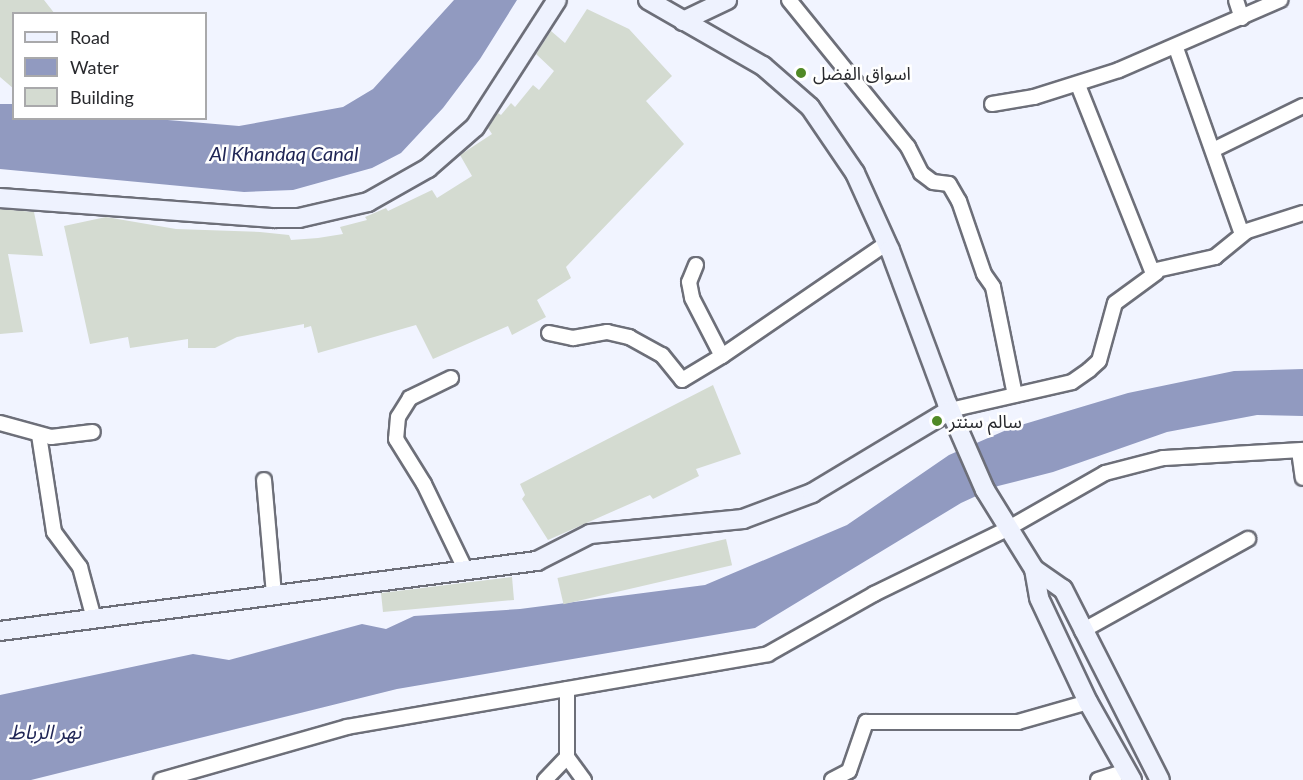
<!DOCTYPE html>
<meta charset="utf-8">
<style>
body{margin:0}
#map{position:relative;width:1303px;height:780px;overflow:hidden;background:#f1f4ff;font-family:Lato,"Noto Sans Arabic",sans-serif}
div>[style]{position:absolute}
.water>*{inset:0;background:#919ac0}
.building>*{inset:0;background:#d4dbd1;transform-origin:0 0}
.roads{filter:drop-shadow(2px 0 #6d6f79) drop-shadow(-2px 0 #6d6f79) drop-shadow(0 2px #6d6f79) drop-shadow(0 -2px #6d6f79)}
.street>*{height:14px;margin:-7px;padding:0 7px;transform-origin:7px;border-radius:7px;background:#fff}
.secondary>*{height:18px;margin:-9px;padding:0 9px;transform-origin:9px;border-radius:9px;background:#eef2fe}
.dots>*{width:16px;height:16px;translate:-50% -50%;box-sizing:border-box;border:3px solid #fff;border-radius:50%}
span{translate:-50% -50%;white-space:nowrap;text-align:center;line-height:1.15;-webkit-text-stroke:5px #fff;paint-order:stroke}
.poi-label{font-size:18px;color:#28292d}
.left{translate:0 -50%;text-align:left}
.water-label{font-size:20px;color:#202656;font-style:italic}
.legend{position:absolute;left:12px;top:12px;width:195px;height:108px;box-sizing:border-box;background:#fff;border:2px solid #a9a9ab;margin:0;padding:8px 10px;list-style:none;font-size:18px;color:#28292d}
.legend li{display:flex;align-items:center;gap:12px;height:30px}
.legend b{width:30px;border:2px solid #a9a9ab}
</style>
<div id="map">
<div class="water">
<i style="clip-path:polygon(454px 0,517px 0,480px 59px,443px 108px,401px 153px,372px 168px,293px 190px,244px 192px,0 169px,0 104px,13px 104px,14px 118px,144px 118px,239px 126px,343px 107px,373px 89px)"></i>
<i style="clip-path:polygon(1303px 369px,1303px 416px,1257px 415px,1167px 432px,1053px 472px,998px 486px,961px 503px,755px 628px,397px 689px,31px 780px,0 780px,0 695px,193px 654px,229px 660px,362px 624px,386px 629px,414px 616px,520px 609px,705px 585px,847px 525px,949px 455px,1011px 428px,1128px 393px,1234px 371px)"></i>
</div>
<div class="building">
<i style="clip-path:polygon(0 0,44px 0,55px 14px,14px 14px,14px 89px,0 77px)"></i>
<i style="clip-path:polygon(587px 9px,629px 29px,672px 76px,646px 101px,684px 144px,566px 267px,571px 278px,537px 300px,546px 317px,512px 335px,508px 326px,433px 359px,416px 325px,318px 353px,311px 326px,304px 328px,304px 324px,237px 337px,215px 348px,188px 348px,188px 339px,130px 348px,128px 337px,90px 344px,64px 226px,106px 217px,176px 229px,260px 232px,289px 235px,291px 240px,318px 238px,343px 234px,340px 227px,367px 220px,365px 217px,386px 208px,388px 211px,432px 190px,437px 198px,472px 176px,460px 155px,492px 134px,488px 128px,498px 113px,501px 115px,511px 103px,515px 107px,533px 85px,539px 90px,554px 71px,536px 54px,551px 31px,565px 43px)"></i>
<i style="clip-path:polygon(0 209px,34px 212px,43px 256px,8px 254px,23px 332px,0 334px)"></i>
<i style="clip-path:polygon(713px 385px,741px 454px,696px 469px,699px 476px,653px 499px,650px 495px,548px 540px,522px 499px,525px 495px,520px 484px)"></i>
<i style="left:726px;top:539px;width:27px;height:173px;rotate:77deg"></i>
<i style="clip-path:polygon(512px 577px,514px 600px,383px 612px,381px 593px)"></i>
</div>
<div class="roads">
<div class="street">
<i style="left:789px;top:0;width:189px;rotate:51deg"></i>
<i style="left:908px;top:147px;width:29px;rotate:63deg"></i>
<i style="left:921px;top:173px;width:15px;rotate:37deg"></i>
<i style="left:933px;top:182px;width:16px;rotate:7deg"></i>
<i style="left:949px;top:184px;width:20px;rotate:60deg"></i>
<i style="left:959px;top:201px;width:77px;rotate:71.1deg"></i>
<i style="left:984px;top:274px;width:16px;rotate:55deg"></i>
<i style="left:993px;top:287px;width:110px;rotate:78.5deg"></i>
<i style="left:1236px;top:0;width:19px;rotate:72deg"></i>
<i style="left:1176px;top:48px;width:197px;rotate:70.5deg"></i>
<i style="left:1078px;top:85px;width:200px;rotate:68.3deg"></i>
<i style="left:1152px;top:271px;width:65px;rotate:-12.5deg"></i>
<i style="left:1215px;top:257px;width:41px;rotate:-39.1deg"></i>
<i style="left:1247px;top:231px;width:59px;rotate:-17.8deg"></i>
<i style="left:992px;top:104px;width:43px;rotate:-9.5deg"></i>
<i style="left:1034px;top:97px;width:89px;rotate:-17.6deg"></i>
<i style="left:1119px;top:70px;width:176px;rotate:-23.5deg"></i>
<i style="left:1213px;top:150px;width:100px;rotate:-26.1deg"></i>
<i style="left:696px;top:265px;width:18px;rotate:112deg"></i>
<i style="left:689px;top:282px;width:16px;rotate:79deg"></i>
<i style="left:692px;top:298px;width:65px;rotate:62.7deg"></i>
<i style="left:722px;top:356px;width:200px;rotate:-34.4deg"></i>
<i style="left:549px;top:333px;width:25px;rotate:12deg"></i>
<i style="left:573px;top:338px;width:35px;rotate:-10deg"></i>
<i style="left:607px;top:332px;width:23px;rotate:13deg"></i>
<i style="left:629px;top:337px;width:38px;rotate:29deg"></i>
<i style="left:662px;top:355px;width:32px;rotate:51deg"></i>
<i style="left:682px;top:380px;width:47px;rotate:-31deg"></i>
<i style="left:451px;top:378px;width:46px;rotate:154deg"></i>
<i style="left:410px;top:398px;width:22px;rotate:122deg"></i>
<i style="left:398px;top:417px;width:22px;rotate:95deg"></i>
<i style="left:396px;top:439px;width:53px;rotate:58.1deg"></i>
<i style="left:424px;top:484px;width:94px;rotate:64.2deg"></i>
<i style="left:950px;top:410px;width:125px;rotate:-12.9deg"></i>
<i style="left:1072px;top:382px;width:21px;rotate:-35deg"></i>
<i style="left:1089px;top:370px;width:13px;rotate:-42deg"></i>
<i style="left:1099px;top:361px;width:60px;rotate:-74.6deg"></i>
<i style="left:1115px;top:303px;width:51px;rotate:-36.2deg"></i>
<i style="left:0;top:423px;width:53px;rotate:15.4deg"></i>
<i style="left:51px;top:437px;width:42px;rotate:-6.8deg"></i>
<i style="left:39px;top:435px;width:98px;rotate:81.2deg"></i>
<i style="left:54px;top:532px;width:44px;rotate:53.4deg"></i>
<i style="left:80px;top:567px;width:54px;rotate:74.9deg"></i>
<i style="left:1299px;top:451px;width:27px;rotate:82deg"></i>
<i style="left:264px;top:480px;width:114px;rotate:85deg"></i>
<i style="left:1082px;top:631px;width:190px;rotate:-29deg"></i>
<i style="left:567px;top:757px;width:29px;rotate:54deg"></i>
<i style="left:161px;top:780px;width:193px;rotate:-15.9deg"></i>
<i style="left:347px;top:727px;width:427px;rotate:-9.8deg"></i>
<i style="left:768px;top:654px;width:122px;rotate:-29.5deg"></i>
<i style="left:874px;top:594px;width:148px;rotate:-26deg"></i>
<i style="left:1007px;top:529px;width:113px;rotate:-29.7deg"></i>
<i style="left:1105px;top:473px;width:60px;rotate:-14.5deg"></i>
<i style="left:1163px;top:458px;width:140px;rotate:-3.3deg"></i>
<i style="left:545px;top:780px;width:32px;rotate:-46deg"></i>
<i style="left:567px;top:757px;width:68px;rotate:-90deg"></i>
<i style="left:832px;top:780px;width:19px;rotate:-28deg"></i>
<i style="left:849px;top:771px;width:52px;rotate:-70.9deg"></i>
<i style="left:866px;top:722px;width:152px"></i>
<i style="left:1018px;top:722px;width:73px;rotate:-15.9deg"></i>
<i style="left:1098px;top:780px;width:29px;rotate:-18deg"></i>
</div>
<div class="secondary">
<i style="left:648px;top:0;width:133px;rotate:29.9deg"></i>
<i style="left:763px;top:66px;width:62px;rotate:41.1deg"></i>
<i style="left:810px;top:107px;width:80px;rotate:55.7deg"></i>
<i style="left:855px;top:173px;width:85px;rotate:65.6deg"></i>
<i style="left:890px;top:250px;width:163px;rotate:69.6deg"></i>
<i style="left:947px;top:403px;width:95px;rotate:66.4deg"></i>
<i style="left:985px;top:490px;width:93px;rotate:58.2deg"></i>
<i style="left:1034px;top:569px;width:35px;rotate:35deg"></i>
<i style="left:1063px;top:589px;width:214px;rotate:63.1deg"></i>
<i style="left:683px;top:21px;width:49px;rotate:-25.5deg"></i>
<i style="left:0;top:198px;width:275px;rotate:4.2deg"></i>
<i style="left:274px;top:218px;width:25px"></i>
<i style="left:299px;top:218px;width:71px;rotate:-13.1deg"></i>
<i style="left:368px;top:202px;width:69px;rotate:-29.5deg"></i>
<i style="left:428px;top:168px;width:62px;rotate:-41.1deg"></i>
<i style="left:475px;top:127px;width:151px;rotate:-57.2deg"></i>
<i style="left:1034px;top:569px;width:29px;rotate:80deg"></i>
<i style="left:1039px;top:598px;width:115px;rotate:64.8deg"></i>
<i style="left:1088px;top:702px;width:90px;rotate:60.6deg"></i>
<i style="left:0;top:631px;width:542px;rotate:-7.43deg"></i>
<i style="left:537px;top:561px;width:59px;rotate:-27deg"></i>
<i style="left:590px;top:534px;width:154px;rotate:-5.6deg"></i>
<i style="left:743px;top:519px;width:74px;rotate:-20.6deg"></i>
<i style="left:812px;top:493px;width:161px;rotate:-31deg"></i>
</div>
</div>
<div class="dots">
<i style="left:801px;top:73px;background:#508926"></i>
<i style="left:937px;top:421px;background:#508926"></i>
</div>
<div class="poi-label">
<span class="left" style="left:813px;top:73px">اسواق الفضل</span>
<span class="left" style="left:949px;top:421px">سالم سنتر</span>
</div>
<div class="water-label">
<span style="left:284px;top:153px">Al Khandaq Canal</span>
<span style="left:45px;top:731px">نهر الرباط</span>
</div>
<ul class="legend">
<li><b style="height:8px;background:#eef2fe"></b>Road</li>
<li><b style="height:16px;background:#919ac0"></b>Water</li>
<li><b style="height:16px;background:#d4dbd1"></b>Building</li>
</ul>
</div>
